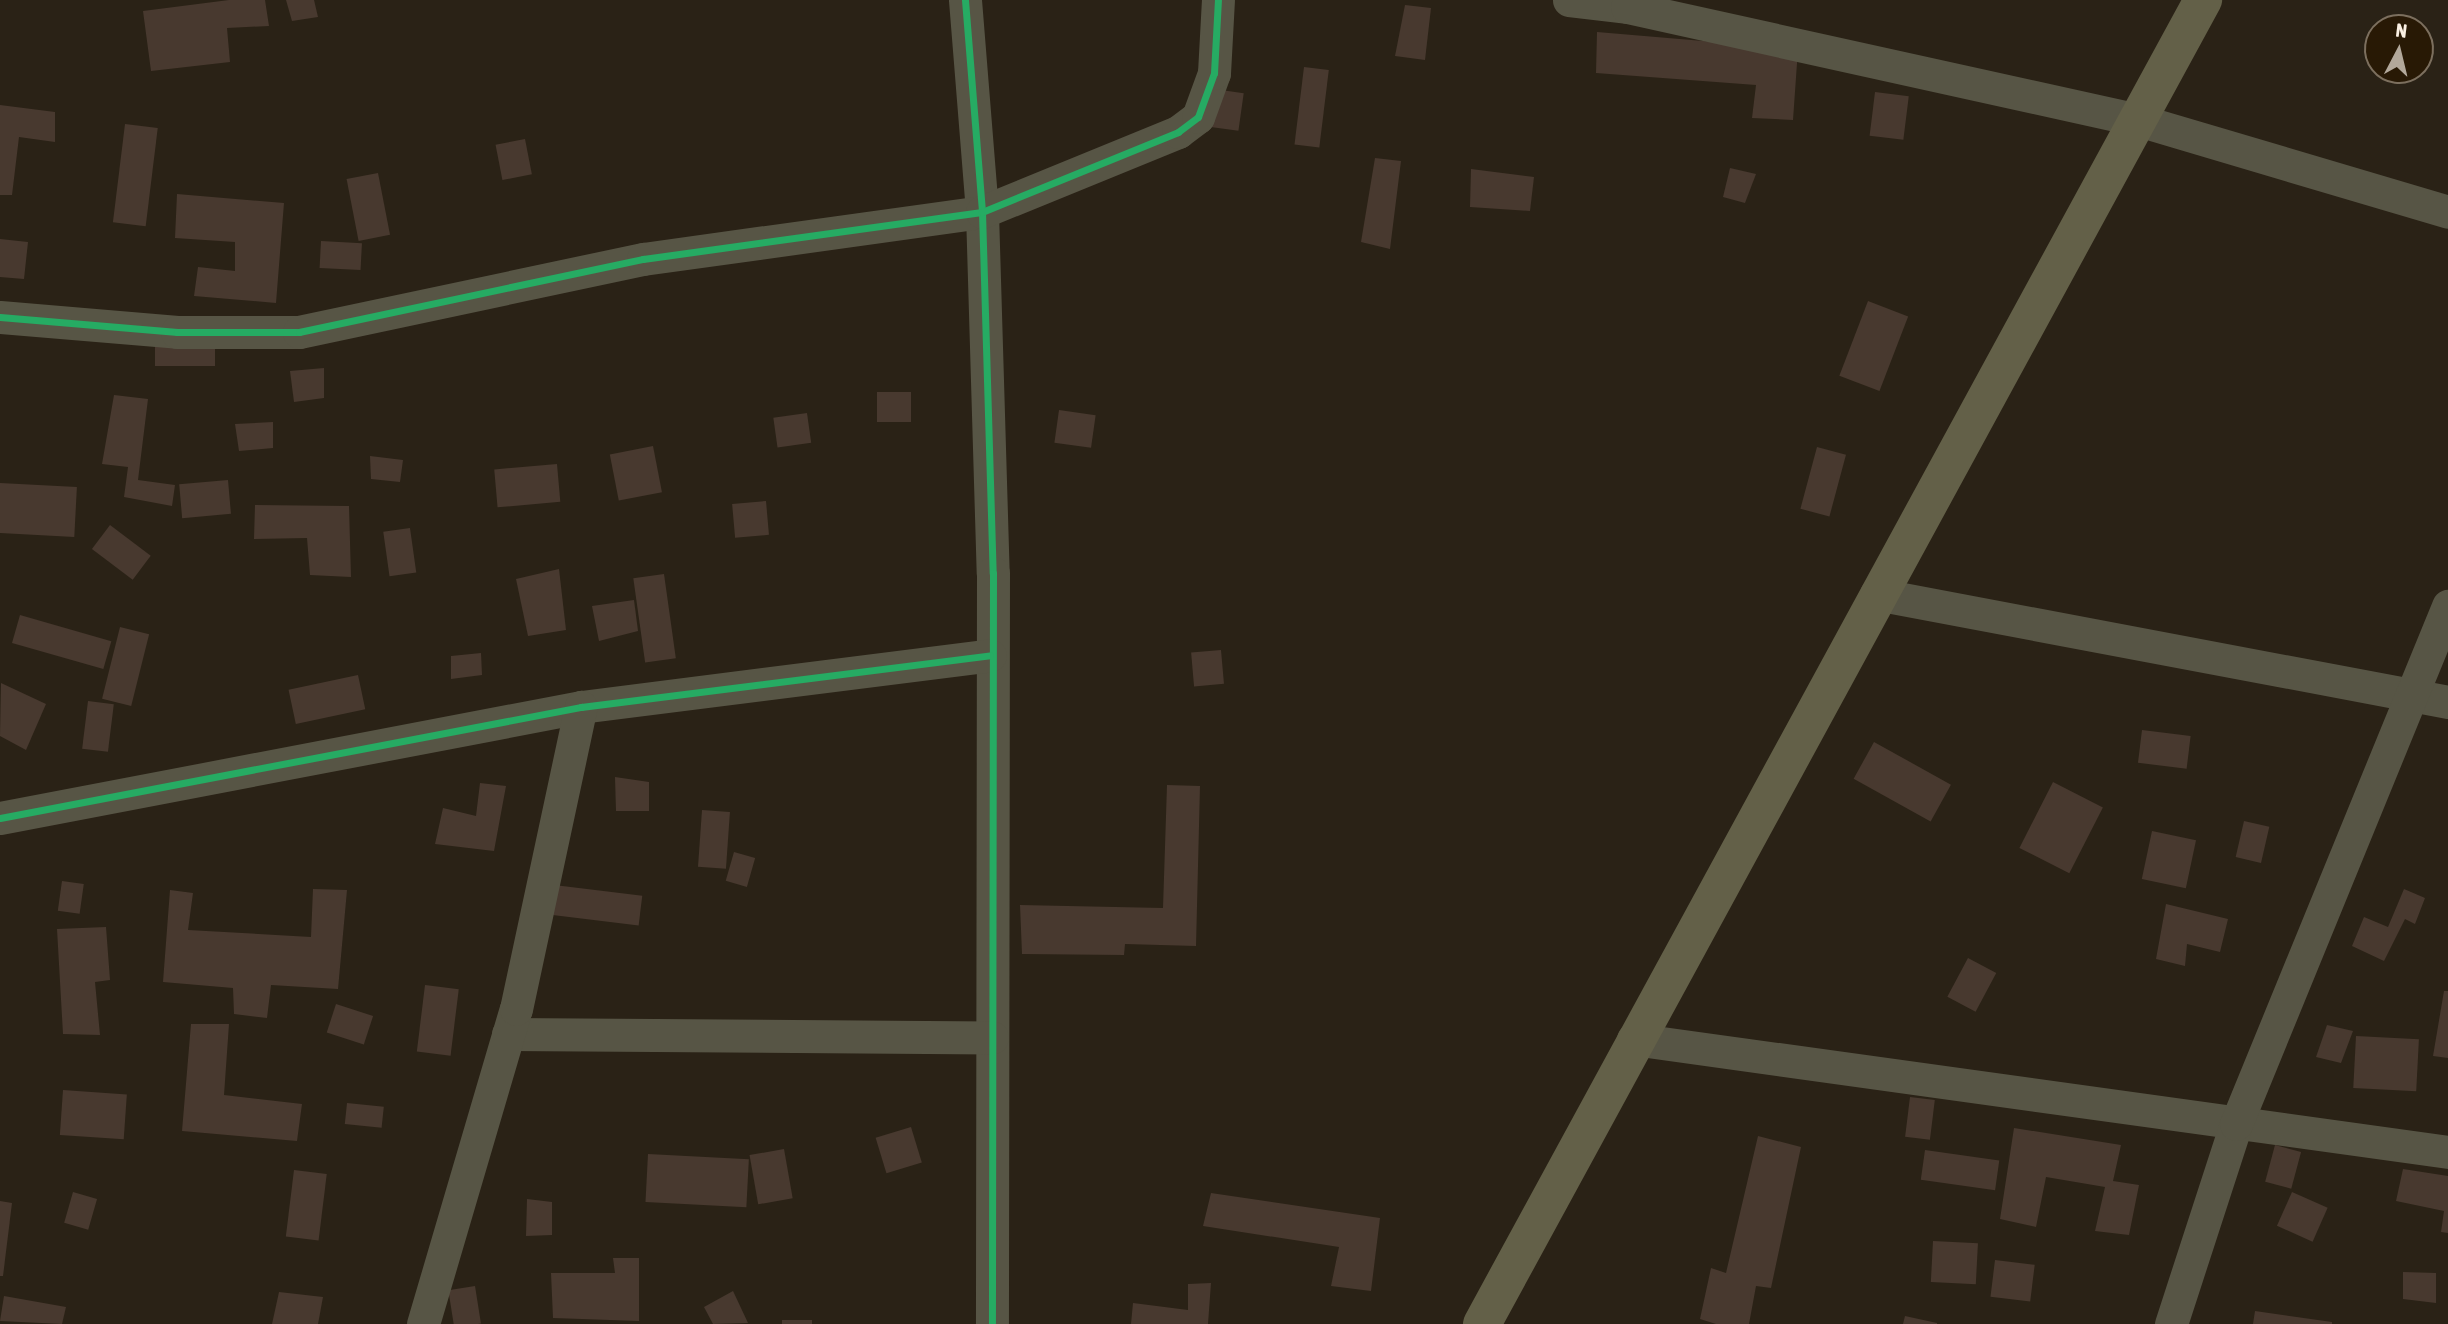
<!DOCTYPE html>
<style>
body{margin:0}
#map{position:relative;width:2448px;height:1324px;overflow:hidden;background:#2a2216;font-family:"Asap Condensed",sans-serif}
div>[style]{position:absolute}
.building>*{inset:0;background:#48392f;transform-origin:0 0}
.minor>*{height:33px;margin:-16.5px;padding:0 16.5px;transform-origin:16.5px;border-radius:16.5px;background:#575545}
.trunk>*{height:38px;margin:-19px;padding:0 19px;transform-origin:19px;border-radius:19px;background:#636048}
.cycleway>*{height:7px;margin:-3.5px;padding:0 3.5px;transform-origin:3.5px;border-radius:3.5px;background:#26ab63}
span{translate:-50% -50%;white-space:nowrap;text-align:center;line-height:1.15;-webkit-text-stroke:5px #281905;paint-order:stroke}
.north{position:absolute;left:2364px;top:14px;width:70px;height:70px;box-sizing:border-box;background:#281905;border:2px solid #7c6f5e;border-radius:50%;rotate:7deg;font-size:19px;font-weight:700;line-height:28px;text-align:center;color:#fbf0e3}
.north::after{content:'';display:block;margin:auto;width:24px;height:32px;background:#b2a89b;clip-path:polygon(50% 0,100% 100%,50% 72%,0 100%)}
</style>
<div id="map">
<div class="building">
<i style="clip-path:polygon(229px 0,265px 0,269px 26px,227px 28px,230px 62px,151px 71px,143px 11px)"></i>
<i style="clip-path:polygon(286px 0,314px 0,318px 17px,292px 21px)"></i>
<i style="clip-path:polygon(1405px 5px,1431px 8px,1425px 60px,1395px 56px)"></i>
<i style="clip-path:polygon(1597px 32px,1798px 49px,1793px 120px,1752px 118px,1756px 85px,1596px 73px)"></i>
<i style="left:1304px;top:67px;width:25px;height:78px;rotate:7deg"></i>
<i style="left:1214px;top:89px;width:30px;height:38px;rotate:8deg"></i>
<i style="left:1875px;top:92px;width:34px;height:44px;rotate:7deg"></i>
<i style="clip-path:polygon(0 105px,55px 112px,55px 142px,19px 137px,12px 195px,0 195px)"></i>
<i style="left:125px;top:124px;width:33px;height:99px;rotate:7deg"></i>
<i style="left:525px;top:139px;width:36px;height:30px;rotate:79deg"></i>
<i style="clip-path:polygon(1375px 158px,1401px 161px,1390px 249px,1361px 242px)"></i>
<i style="clip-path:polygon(1730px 168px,1756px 174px,1745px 203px,1723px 197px)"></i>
<i style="clip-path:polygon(1471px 169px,1534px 177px,1530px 211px,1470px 207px)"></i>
<i style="left:378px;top:173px;width:63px;height:32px;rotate:79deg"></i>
<i style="clip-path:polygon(177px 194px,284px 203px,276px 303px,194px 296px,198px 267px,235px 271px,235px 242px,175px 238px)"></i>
<i style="clip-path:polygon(0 239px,28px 242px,24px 279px,0 277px)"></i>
<i style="left:321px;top:241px;width:41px;height:27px;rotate:3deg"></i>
<i style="left:1868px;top:301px;width:43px;height:80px;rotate:21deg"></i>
<i style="left:155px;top:336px;width:60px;height:30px"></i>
<i style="clip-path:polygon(324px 368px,324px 398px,294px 402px,290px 371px)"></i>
<i style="left:911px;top:392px;width:30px;height:34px;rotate:90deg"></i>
<i style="clip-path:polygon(114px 395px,148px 399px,138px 480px,175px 485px,172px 506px,124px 497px,128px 467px,102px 464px)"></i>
<i style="left:1059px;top:410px;width:37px;height:33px;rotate:8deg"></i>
<i style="left:807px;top:413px;width:30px;height:34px;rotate:82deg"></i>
<i style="clip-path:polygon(273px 422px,273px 448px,239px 451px,235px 424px)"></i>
<i style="left:653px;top:446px;width:47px;height:44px;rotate:79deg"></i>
<i style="left:1817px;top:447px;width:30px;height:64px;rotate:15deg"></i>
<i style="clip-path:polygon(370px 456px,403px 460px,400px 482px,371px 479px)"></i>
<i style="left:557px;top:464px;width:38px;height:63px;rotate:85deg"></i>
<i style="left:228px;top:480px;width:34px;height:49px;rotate:85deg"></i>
<i style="left:0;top:483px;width:77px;height:50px;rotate:3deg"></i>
<i style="left:766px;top:501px;width:34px;height:34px;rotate:85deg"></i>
<i style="clip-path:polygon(255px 505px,349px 506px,351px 577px,310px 575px,307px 538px,254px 539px)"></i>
<i style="left:110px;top:525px;width:51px;height:30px;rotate:37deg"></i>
<i style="left:410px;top:528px;width:45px;height:27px;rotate:82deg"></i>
<i style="clip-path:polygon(559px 569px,566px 630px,528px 636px,516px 579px)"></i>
<i style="left:664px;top:574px;width:85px;height:31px;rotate:82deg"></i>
<i style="clip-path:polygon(634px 600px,638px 631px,599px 641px,592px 606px)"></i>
<i style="left:20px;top:615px;width:95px;height:29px;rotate:16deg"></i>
<i style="left:120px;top:627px;width:30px;height:74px;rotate:14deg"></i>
<i style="left:1221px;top:650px;width:34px;height:30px;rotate:85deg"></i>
<i style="clip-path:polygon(481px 653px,482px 675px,451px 679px,451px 656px)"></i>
<i style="left:358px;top:675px;width:35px;height:71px;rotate:78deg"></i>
<i style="clip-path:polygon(1px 683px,46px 704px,26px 750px,0 736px)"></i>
<i style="left:88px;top:701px;width:26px;height:48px;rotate:7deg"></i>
<i style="left:2142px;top:730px;width:49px;height:33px;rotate:7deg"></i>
<i style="left:1874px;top:742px;width:88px;height:42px;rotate:29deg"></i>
<i style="clip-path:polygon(615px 777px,649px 782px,649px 811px,616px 811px)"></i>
<i style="left:2053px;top:782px;width:56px;height:74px;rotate:27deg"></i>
<i style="clip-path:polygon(480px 783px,506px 786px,494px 851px,435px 844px,443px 808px,476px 816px)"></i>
<i style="clip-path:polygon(1167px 785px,1200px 786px,1196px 946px,1125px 944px,1124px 955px,1022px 954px,1020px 905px,1163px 908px)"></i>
<i style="left:702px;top:810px;width:28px;height:57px;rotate:4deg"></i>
<i style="left:2244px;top:821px;width:26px;height:37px;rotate:13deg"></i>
<i style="left:2152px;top:831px;width:45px;height:49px;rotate:12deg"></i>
<i style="left:734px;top:852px;width:22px;height:30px;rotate:16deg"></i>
<i style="left:62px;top:881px;width:22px;height:30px;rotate:8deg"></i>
<i style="left:546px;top:884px;width:97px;height:30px;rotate:7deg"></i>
<i style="clip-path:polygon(313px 889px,347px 890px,338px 989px,271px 985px,267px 1018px,234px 1014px,233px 988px,163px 982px,170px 890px,193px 893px,188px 930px,311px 937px)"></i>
<i style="clip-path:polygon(2404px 889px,2425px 898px,2415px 924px,2405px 919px,2384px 961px,2352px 946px,2364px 917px,2388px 927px)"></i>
<i style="clip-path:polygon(2166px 904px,2228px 919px,2220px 952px,2187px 944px,2185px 966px,2156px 959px)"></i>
<i style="clip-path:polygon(106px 927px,110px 980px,95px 982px,100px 1035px,63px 1034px,57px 929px)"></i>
<i style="left:1968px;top:958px;width:32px;height:44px;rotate:28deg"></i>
<i style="left:425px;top:985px;width:34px;height:67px;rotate:7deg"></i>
<i style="clip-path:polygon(2444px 991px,2448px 991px,2448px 1058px,2433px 1056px)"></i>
<i style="left:336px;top:1004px;width:39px;height:30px;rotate:18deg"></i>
<i style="clip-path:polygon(191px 1024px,229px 1024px,224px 1095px,302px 1104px,297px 1141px,182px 1131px)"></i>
<i style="clip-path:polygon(2327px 1025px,2353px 1031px,2341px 1063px,2316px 1057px)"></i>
<i style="left:2356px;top:1036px;width:63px;height:52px;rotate:3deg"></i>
<i style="left:63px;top:1090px;width:64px;height:45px;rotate:4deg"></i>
<i style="left:1910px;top:1097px;width:25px;height:40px;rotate:7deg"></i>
<i style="left:347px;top:1103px;width:37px;height:21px;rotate:6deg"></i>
<i style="left:911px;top:1127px;width:37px;height:37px;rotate:73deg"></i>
<i style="clip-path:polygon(2014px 1128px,2121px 1145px,2113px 1181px,2139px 1185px,2129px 1235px,2095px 1231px,2105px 1187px,2046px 1177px,2036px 1227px,2000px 1219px)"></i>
<i style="clip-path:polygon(1758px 1136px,1801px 1147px,1771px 1288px,1756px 1286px,1749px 1324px,1716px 1324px,1700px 1319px,1711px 1268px,1726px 1273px)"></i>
<i style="left:2275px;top:1145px;width:27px;height:38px;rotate:15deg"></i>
<i style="left:784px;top:1149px;width:50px;height:35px;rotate:80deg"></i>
<i style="left:1925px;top:1150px;width:75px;height:30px;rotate:8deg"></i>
<i style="left:648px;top:1154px;width:101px;height:48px;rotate:3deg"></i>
<i style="clip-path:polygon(2403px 1169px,2448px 1176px,2448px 1233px,2441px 1232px,2444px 1211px,2396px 1201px)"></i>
<i style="left:294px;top:1170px;width:33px;height:67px;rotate:7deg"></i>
<i style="left:73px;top:1192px;width:25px;height:32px;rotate:16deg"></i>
<i style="left:2292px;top:1192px;width:39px;height:37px;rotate:24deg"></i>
<i style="clip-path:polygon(1211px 1193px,1380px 1218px,1371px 1291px,1331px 1286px,1339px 1247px,1203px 1226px)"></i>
<i style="clip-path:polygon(527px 1199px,552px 1202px,552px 1235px,526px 1236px)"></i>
<i style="clip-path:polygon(0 1201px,12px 1203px,3px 1276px,0 1276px)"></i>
<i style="left:1933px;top:1241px;width:45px;height:41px;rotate:3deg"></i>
<i style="clip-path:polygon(613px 1258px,639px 1258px,639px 1321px,553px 1318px,551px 1273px,615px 1273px)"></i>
<i style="left:1995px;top:1260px;width:40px;height:37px;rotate:7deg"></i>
<i style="clip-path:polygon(2403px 1272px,2436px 1273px,2436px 1303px,2403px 1299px)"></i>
<i style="clip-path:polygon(1211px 1283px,1208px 1324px,1131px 1324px,1133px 1303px,1188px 1310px,1188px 1284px)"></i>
<i style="left:475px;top:1286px;width:38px;height:27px;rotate:81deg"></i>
<i style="clip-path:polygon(733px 1291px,748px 1323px,713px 1324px,704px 1307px)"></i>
<i style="clip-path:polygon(279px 1292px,323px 1297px,318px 1324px,272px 1324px)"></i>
<i style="clip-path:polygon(4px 1296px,66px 1307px,62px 1324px,0 1321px)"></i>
<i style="clip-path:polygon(2255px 1311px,2332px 1322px,2332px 1324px,2253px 1324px)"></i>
<i style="clip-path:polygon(1905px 1316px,1937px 1323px,1937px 1324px,1903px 1324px)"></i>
<i style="left:782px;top:1320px;width:30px;height:4px"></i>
</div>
<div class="minor">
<i style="left:965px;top:0;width:213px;rotate:85.4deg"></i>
<i style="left:982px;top:212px;width:361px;rotate:88.3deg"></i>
<i style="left:993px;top:573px;width:751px;rotate:90.08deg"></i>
<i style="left:1569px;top:0;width:58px;rotate:6.9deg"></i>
<i style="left:1627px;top:7px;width:523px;rotate:12.47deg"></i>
<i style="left:2138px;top:120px;width:323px;rotate:16.5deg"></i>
<i style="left:0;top:317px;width:178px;rotate:4.8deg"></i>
<i style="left:177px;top:332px;width:122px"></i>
<i style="left:299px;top:332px;width:352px;rotate:-12deg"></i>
<i style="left:643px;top:259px;width:342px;rotate:-7.9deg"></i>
<i style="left:982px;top:212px;width:212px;rotate:-22.2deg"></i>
<i style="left:1178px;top:132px;width:25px;rotate:-37deg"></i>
<i style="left:1198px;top:117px;width:47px;rotate:-70deg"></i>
<i style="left:1214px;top:73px;width:73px;rotate:-86.9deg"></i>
<i style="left:1876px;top:594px;width:582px;rotate:10.69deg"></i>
<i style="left:0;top:818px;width:592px;rotate:-10.82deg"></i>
<i style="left:581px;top:707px;width:412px;rotate:-7.2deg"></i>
<i style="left:508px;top:1034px;width:484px;rotate:0.4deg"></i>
<i style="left:1633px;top:1039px;width:823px;rotate:7.89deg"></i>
<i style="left:423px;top:1324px;width:328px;rotate:-73.6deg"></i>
<i style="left:516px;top:1009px;width:309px;rotate:-77.9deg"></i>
<i style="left:2171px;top:1324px;width:210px;rotate:-72deg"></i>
<i style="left:2236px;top:1124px;width:560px;rotate:-67.74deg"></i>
</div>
<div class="trunk">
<i style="left:1482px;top:1324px;width:1508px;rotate:-61.43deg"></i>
</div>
<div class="cycleway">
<i style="left:965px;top:0;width:213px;rotate:85.4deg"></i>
<i style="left:982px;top:212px;width:361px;rotate:88.3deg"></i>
<i style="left:993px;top:573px;width:751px;rotate:90.08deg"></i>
<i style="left:0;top:317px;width:178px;rotate:4.8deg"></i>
<i style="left:177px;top:332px;width:122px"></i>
<i style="left:299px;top:332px;width:352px;rotate:-12deg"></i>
<i style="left:643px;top:259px;width:342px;rotate:-7.9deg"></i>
<i style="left:982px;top:212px;width:212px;rotate:-22.2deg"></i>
<i style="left:1178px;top:132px;width:25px;rotate:-37deg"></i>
<i style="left:1198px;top:117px;width:47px;rotate:-70deg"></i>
<i style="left:1214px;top:73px;width:73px;rotate:-86.9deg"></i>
<i style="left:0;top:818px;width:592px;rotate:-10.82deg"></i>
<i style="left:581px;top:707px;width:412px;rotate:-7.2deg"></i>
</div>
<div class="north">N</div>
</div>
